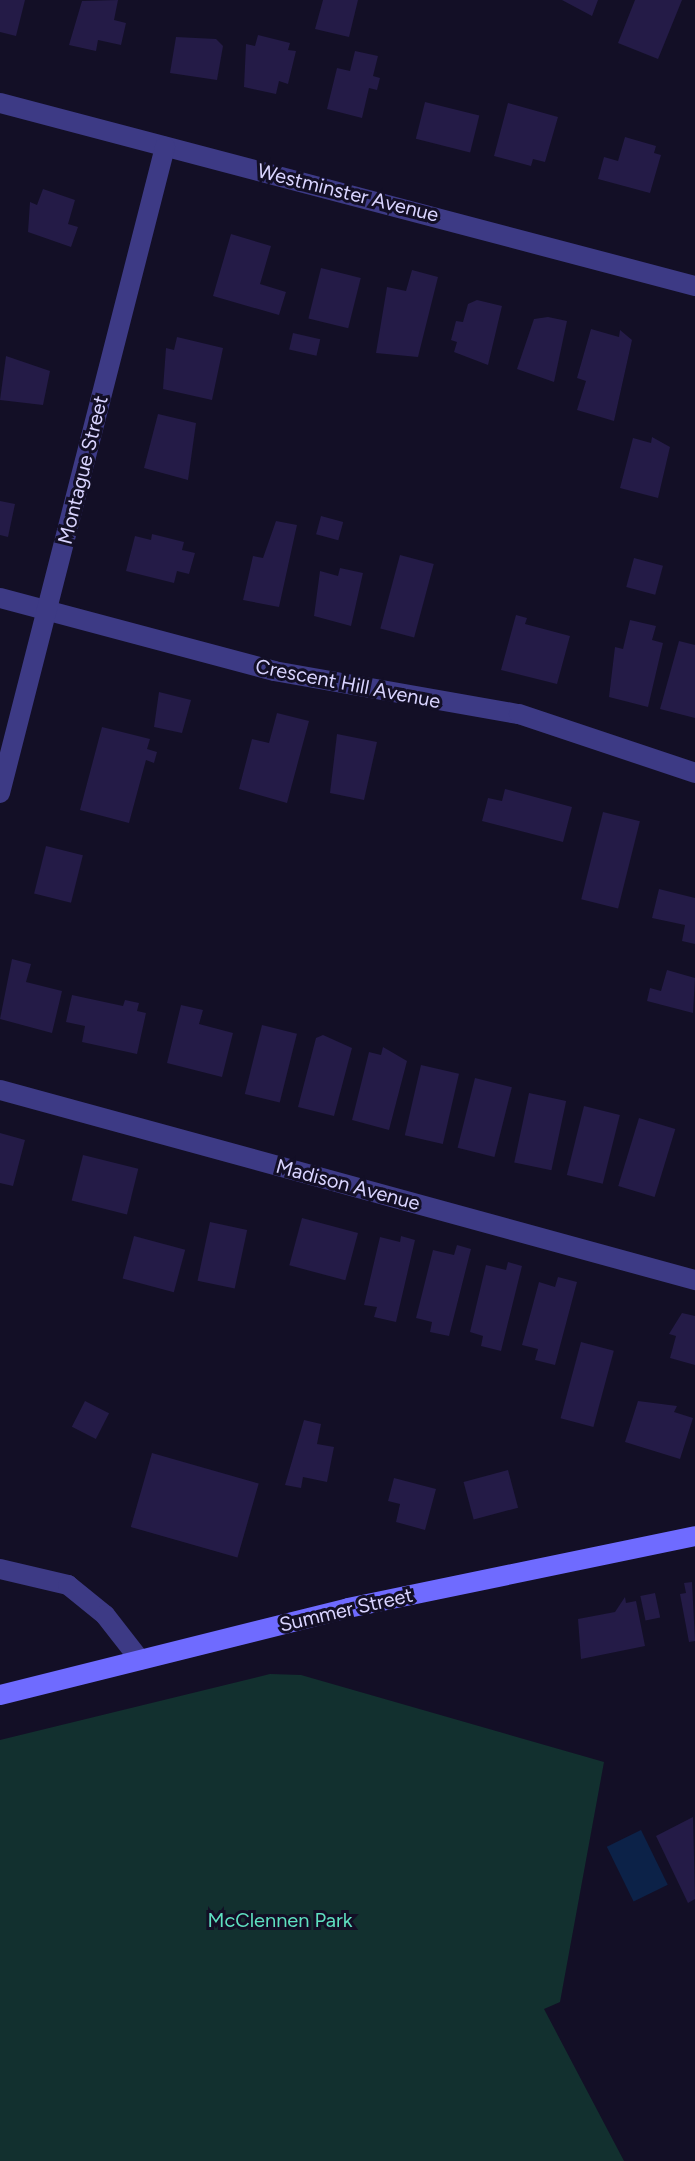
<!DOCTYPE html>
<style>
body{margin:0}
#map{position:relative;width:695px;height:2161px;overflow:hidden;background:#130f26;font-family:Figtree,sans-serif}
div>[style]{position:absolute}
.green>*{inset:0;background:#12302f}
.water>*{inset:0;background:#0c2248;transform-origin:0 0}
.building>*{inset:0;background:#241b47;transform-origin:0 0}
.minor>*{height:20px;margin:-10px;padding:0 10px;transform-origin:10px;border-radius:10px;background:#3d3a85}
.secondary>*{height:20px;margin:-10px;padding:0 10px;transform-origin:10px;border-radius:10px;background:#6f6bff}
span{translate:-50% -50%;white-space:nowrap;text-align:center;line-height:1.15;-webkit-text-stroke:6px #130f26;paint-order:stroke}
.street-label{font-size:20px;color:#d9d4ff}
.park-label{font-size:20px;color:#5fe0c0}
</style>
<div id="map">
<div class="green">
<i style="clip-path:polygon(270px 1674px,301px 1675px,604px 1762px,560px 2002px,544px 2009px,624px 2161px,0 2161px,0 1740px)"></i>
</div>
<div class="water">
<i style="left:641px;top:1830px;width:61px;height:38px;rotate:64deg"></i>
</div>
<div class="building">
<i style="clip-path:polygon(0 0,25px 0,16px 36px,0 32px)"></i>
<i style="clip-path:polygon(118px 0,114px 20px,126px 23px,121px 45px,98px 40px,96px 51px,69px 45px,82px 1px)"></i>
<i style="clip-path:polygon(323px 0,358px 0,349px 37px,315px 29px)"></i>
<i style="clip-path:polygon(562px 0,598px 0,592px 16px)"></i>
<i style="clip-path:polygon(635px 0,682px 0,658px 59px,618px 43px)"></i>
<i style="clip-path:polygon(258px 35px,290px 43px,288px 50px,296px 51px,288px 84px,279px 81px,276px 94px,244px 87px,246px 44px,255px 46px)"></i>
<i style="clip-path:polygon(176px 37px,216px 39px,223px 46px,217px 80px,170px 73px)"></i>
<i style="clip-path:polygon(355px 51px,378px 56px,373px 76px,380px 78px,377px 90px,369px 88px,362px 118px,327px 109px,337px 68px,350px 71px)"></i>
<i style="left:425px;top:102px;width:56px;height:38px;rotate:14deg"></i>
<i style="clip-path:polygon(508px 103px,558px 117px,545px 162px,533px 159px,531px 166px,494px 156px)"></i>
<i style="clip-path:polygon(625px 137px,656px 146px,654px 153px,661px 155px,650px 193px,598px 179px,604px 157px,618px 161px)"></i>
<i style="clip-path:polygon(43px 189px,75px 200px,68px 224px,78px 227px,71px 247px,28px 232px,30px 202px,37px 205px)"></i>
<i style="clip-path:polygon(231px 234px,271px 246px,260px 284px,286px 292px,279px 315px,213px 296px)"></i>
<i style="left:321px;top:268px;width:41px;height:52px;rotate:14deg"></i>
<i style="clip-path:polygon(412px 270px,438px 277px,418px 357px,376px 353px,387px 287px,406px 291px)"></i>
<i style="clip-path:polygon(477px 300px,502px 306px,488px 365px,454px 352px,457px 342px,451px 340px,456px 321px,463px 322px,468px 304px)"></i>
<i style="clip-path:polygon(548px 317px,567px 321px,554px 382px,517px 369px,534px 319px)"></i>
<i style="clip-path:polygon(591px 329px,619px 337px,620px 330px,632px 340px,614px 421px,577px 410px,586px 381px,577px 378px)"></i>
<i style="left:293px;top:333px;width:28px;height:17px;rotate:13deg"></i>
<i style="clip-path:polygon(177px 337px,223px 348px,212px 400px,163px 389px,166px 348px,174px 350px)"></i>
<i style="clip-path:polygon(6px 356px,50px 371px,43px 405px,0 400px)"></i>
<i style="clip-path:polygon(158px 414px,196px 423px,188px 480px,144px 468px)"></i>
<i style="clip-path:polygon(652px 437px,670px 447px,658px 498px,620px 488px,633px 438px,651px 443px)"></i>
<i style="clip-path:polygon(0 501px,15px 504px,8px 537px,0 535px)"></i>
<i style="left:321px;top:516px;width:23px;height:19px;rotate:15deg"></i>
<i style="clip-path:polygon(276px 521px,297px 525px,279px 607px,243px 600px,253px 556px,263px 558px)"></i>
<i style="clip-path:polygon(152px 534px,184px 542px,182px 550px,195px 553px,189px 574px,177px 571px,174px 583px,126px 571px,135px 536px,151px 540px)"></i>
<i style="left:400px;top:555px;width:35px;height:76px;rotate:15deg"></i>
<i style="left:634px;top:558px;width:30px;height:30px;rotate:15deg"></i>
<i style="clip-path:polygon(340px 568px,363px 573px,351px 626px,314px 616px,320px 571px,338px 576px)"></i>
<i style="clip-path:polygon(516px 615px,527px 618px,525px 624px,570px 636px,557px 684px,501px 670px)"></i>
<i style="clip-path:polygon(630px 620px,656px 626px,652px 640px,663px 643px,648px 707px,609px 697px,615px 647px,623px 649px)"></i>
<i style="clip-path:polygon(679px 641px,695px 645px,695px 718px,660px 709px)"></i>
<i style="clip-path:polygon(159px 692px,191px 700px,182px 733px,154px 727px)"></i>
<i style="clip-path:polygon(277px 713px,309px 721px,287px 803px,239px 789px,252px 739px,269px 743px)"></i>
<i style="clip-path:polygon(102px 727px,150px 739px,147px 749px,157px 752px,154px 763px,146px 760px,129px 823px,80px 810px)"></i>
<i style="clip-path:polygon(337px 734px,377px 742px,364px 800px,330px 793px)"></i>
<i style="clip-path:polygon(505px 789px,572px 807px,563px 842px,482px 821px,488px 798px,502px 801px)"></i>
<i style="left:603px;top:812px;width:38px;height:90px;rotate:14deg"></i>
<i style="left:46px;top:846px;width:38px;height:49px;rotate:14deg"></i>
<i style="clip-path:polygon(659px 889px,695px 898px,695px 944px,682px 941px,685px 925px,652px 918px)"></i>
<i style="clip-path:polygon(12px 959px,31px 964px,26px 982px,62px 991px,52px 1033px,0 1019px)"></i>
<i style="clip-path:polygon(667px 970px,695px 978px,693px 1013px,647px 1001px,650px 988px,661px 991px)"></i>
<i style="clip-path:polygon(72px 995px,123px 1006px,125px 1000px,139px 1003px,137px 1011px,146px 1013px,137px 1054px,82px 1042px,85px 1026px,66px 1022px)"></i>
<i style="clip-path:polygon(181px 1005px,203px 1010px,199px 1024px,233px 1033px,222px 1077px,167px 1063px)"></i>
<i style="left:262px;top:1025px;width:36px;height:71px;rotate:14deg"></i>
<i style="clip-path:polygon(323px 1035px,352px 1048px,334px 1116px,298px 1107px,316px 1038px)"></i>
<i style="clip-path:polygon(383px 1047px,407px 1061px,389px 1130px,352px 1120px,369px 1052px,381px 1055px)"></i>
<i style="left:421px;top:1065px;width:39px;height:72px;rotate:13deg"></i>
<i style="left:475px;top:1078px;width:38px;height:72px;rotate:14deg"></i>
<i style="left:529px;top:1093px;width:38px;height:71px;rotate:12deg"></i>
<i style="left:584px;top:1106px;width:37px;height:71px;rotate:14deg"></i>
<i style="left:639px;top:1118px;width:38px;height:71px;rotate:17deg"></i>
<i style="clip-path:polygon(0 1133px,25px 1140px,13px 1186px,0 1183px)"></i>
<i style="left:83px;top:1155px;width:57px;height:47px;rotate:14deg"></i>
<i style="left:302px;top:1218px;width:58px;height:49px;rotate:15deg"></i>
<i style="left:210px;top:1222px;width:38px;height:60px;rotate:12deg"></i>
<i style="left:134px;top:1236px;width:53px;height:44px;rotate:15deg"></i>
<i style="clip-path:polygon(401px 1236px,415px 1240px,396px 1322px,374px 1317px,377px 1307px,364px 1305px,380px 1237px,400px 1242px)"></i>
<i style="clip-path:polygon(457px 1245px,471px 1249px,449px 1336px,430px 1332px,432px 1322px,416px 1318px,433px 1250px,454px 1255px)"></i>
<i style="clip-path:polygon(508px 1262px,522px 1266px,501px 1351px,481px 1346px,483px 1336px,470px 1332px,486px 1265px,506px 1270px)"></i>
<i style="clip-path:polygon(558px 1277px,577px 1282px,555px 1365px,535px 1360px,538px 1349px,522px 1345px,539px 1282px,555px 1287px)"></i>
<i style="clip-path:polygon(682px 1313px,695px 1316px,695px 1365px,670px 1358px,676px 1336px,669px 1334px)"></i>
<i style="left:581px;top:1342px;width:34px;height:79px;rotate:15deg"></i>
<i style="left:85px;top:1401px;width:27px;height:29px;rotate:27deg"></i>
<i style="clip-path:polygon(638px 1401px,677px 1406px,674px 1412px,693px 1418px,680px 1459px,625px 1442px)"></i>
<i style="clip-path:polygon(304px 1420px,321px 1424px,317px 1444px,334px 1447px,327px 1482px,303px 1477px,301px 1488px,285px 1485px)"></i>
<i style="left:152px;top:1453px;width:111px;height:77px;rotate:16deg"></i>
<i style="left:508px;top:1470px;width:39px;height:46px;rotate:75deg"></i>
<i style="clip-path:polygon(394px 1478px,436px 1489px,425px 1530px,396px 1522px,400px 1504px,388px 1501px)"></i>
<i style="clip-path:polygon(692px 1582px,695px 1641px,689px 1642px,680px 1594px,686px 1593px,684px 1583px)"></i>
<i style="left:655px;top:1593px;width:25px;height:15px;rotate:78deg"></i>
<i style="clip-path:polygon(625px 1597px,626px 1603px,636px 1601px,645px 1646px,581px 1659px,578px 1619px,615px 1612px)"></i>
<i style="clip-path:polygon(693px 1817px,695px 1899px,688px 1903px,656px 1836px)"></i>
</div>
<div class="minor">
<i style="left:0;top:103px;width:719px;rotate:14.75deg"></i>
<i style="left:0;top:598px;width:284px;rotate:14.9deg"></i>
<i style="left:274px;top:671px;width:249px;rotate:10deg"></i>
<i style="left:519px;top:714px;width:186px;rotate:18.5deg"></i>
<i style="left:0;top:793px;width:667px;rotate:-75.67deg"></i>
<i style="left:0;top:1090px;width:721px;rotate:15.29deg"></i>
<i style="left:0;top:1569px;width:70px;rotate:13.2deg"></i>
<i style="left:68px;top:1585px;width:48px;rotate:39deg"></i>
<i style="left:105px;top:1615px;width:57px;rotate:52.1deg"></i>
</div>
<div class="secondary">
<i style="left:0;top:1695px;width:359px;rotate:-14deg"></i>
<i style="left:348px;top:1608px;width:354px;rotate:-11.7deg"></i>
</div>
<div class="street-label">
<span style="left:348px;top:193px;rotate:14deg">Westminster Avenue</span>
<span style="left:83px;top:470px;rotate:-76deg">Montague Street</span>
<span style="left:348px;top:684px;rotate:11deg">Crescent Hill Avenue</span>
<span style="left:348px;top:1185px;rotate:15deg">Madison Avenue</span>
<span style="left:346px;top:1610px;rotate:-13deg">Summer Street</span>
</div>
<div class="park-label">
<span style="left:280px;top:1920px">McClennen Park</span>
</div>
</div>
